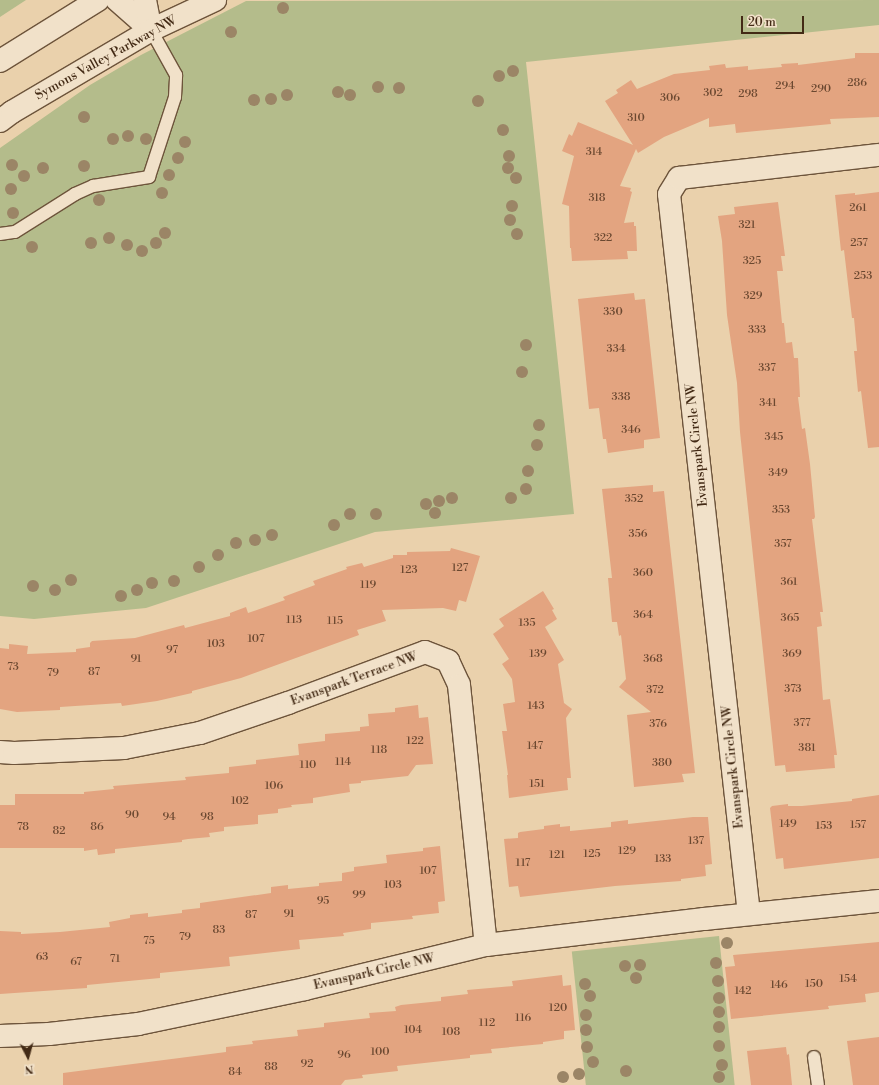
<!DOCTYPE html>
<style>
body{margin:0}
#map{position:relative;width:879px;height:1085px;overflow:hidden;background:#ead1ac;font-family:"Libre Bodoni",serif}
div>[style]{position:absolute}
.green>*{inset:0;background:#b4bc8b;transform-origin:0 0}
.building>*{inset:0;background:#e3a480}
.roads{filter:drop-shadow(1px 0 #6d543b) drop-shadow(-1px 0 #6d543b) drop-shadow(0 1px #6d543b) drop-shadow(0 -1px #6d543b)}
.lane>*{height:12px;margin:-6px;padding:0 6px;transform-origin:6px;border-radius:6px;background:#f1e1c9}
.street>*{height:22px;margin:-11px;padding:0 11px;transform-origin:11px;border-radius:11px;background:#f1e1c9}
.secondary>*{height:22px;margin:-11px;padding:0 11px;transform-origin:11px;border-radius:11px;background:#f1e1c9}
.trees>*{width:12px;height:12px;margin:-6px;border-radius:50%;background:#9b8566}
span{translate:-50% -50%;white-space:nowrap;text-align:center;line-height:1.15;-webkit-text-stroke:3.5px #f1e1c9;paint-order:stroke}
.number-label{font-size:11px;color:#6b4830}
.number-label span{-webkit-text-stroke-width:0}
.street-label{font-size:13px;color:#432a15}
.north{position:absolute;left:8px;top:1037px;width:40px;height:40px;-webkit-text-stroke:3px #f1e1c9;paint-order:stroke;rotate:174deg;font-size:11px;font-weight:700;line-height:16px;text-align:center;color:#432a15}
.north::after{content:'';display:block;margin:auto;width:14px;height:18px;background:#432a15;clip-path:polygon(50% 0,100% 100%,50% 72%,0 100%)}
.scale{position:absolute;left:741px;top:16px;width:63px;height:18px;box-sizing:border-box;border:2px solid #432a15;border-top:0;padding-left:5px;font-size:12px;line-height:14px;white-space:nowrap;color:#432a15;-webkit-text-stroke:3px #f1e1c9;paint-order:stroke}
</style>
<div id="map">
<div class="green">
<i style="clip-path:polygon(0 0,26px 0,0 17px)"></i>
<i style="clip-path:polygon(879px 0,879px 25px,526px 62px,574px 514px,375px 532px,146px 608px,34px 619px,0 616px,0 148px,90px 85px,141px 55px,246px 1px)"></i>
<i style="left:719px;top:936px;width:150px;height:148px;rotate:84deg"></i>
</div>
<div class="building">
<i style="clip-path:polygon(855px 53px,879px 53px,879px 117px,830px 119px,831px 124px,736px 133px,735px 124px,709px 127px,709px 118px,664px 137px,638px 153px,636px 149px,620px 186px,631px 188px,630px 191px,632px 192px,624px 223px,634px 222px,634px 226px,636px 226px,637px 251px,627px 251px,628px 259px,572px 261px,571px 248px,570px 248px,569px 206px,562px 204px,574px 156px,562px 151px,569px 134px,572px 136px,578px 122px,633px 145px,605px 101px,618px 93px,616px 90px,631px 80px,637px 89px,674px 74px,710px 70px,709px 66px,725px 64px,726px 68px,748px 66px,748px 70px,782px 67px,781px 64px,798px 63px,798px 65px,855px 58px)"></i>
<i style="clip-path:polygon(879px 192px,879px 447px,868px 448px,861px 391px,858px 392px,854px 351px,857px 351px,854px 318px,852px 318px,844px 250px,841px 251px,835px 195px,855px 193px,855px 195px)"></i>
<i style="clip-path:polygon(778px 202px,785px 256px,781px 256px,783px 271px,777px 271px,782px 323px,784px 323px,786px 343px,792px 342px,794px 358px,798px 358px,800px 397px,798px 397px,802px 429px,805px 428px,810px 464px,815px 517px,814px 519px,812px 519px,823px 612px,820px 612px,822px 626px,817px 627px,823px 700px,830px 699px,837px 755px,834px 755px,835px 768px,786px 772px,785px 765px,775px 766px,740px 432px,737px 383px,727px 315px,722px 241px,718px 216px,735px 214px,734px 207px)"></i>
<i style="clip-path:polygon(634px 293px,635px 300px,645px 299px,660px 438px,644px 440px,644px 448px,608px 453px,606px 439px,603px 439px,599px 408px,589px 409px,578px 299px)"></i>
<i style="clip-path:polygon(653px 485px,653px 492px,664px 491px,695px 773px,682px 774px,684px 782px,634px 787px,627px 715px,651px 712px,619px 687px,626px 679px,621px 635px,619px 636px,617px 622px,612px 622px,608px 578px,612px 578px,602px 489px)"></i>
<i style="clip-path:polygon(451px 548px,480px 556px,466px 602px,459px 600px,456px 611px,443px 608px,382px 610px,386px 621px,357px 630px,359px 635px,241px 678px,192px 691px,192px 693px,157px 701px,122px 706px,121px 703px,60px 707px,60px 710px,17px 712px,0 709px,0 648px,9px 649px,9px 644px,28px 646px,27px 654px,76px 652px,76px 649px,90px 647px,90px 643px,92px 641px,135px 638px,184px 625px,185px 628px,230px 616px,230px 613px,246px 607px,248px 613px,285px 600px,283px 597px,315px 585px,313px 581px,347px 569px,346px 567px,362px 563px,364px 567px,393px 558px,393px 555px,407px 555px,407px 552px,450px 551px)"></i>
<i style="clip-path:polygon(543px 591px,554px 609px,552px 610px,557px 619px,545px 627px,564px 660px,558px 664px,564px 703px,572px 709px,566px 718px,571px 778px,567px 778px,568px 790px,509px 798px,507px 775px,508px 775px,502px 731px,507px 731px,503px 704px,515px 702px,512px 679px,502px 664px,509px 659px,493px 634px,504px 626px,499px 619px)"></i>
<i style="clip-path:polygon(418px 705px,419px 718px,428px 717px,433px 764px,416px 765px,408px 776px,361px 781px,361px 783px,349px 784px,350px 792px,313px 798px,313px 803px,291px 805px,292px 807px,278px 809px,278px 813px,258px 815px,258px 824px,224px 827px,224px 831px,209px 833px,210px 837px,188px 839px,182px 840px,182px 842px,115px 849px,115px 853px,98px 855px,97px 849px,84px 851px,84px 848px,0 848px,0 805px,15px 805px,15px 794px,84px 794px,84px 792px,114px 789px,113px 786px,186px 780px,185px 777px,229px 773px,229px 767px,256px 764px,256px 760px,299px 755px,298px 744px,325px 741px,325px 734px,360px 731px,360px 727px,369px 726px,368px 714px,395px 712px,395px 708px)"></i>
<i style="clip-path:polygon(879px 795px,879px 858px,784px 869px,783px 858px,776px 859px,770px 808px,772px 806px,788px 804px,788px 806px,802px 806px,852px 801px,852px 799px)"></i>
<i style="clip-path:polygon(693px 817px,708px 817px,712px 864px,705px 865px,706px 876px,681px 879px,681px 881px,615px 886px,520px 897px,518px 886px,509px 887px,504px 839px,518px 838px,518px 833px,520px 832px,544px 829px,544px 826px,560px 824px,560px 827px,570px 826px,570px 831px,611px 827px,611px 822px,628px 820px,628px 824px)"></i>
<i style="clip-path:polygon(440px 846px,445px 901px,438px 902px,439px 913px,412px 916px,413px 919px,371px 923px,371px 929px,343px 933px,344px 936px,299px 940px,300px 949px,229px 957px,230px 966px,160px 973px,160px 978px,87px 985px,87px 988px,0 994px,0 931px,21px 932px,21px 934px,60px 932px,110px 927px,109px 922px,130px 918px,130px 915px,148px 913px,148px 917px,182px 913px,182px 910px,200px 908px,200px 903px,271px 893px,271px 887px,288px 885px,288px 889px,319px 886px,319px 883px,342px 881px,342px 873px,354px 871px,354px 867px,387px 863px,386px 855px,423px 851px,423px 848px)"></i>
<i style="clip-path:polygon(879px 942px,879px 992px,865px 994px,866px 1002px,828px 1006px,829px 1009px,731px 1019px,725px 967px,735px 966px,733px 955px)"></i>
<i style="clip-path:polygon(562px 975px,563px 986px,571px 985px,575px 1030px,564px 1031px,564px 1039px,543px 1042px,543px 1044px,491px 1049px,492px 1053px,470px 1055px,470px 1058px,397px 1066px,398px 1071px,362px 1075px,363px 1078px,345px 1080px,341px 1085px,63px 1085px,63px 1073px,226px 1052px,226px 1047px,253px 1044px,252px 1041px,298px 1036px,297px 1030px,324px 1027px,324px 1023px,370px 1018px,369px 1013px,396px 1011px,395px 1007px,401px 1005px,441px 1001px,441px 997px,468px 994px,467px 990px,513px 986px,512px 981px)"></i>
<i style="clip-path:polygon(879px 1037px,879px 1085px,853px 1085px,847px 1041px)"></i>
<i style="clip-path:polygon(786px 1047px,787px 1055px,789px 1054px,792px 1085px,751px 1085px,747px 1051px)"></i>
</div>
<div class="roads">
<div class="lane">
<i style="left:0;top:234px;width:15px;rotate:-8deg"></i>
<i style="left:15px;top:232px;width:71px;rotate:-32.3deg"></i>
<i style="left:75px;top:194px;width:20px;rotate:-24deg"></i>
<i style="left:93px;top:186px;width:57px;rotate:-9.1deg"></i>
<i style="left:149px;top:177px;width:84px;rotate:-72deg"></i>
<i style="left:175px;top:97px;width:22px;rotate:-87deg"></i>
<i style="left:176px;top:75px;width:51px;rotate:-119.1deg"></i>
<i style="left:814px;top:1057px;width:28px;rotate:82deg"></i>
</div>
<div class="street">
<i style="left:0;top:752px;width:14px;rotate:4deg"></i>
<i style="left:14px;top:753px;width:110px;rotate:-2.6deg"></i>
<i style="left:124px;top:748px;width:77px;rotate:-11.2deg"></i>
<i style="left:200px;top:733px;width:93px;rotate:-18.8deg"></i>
<i style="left:288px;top:703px;width:146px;rotate:-20.4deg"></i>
<i style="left:425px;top:652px;width:25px;rotate:21deg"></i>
<i style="left:448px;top:661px;width:26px;rotate:65deg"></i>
<i style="left:459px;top:685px;width:261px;rotate:84.1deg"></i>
<i style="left:749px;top:914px;width:724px;rotate:-96.34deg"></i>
<i style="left:669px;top:194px;width:19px;rotate:-58deg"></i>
<i style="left:679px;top:178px;width:201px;rotate:-6.6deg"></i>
<i style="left:0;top:1036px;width:49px;rotate:-2.3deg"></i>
<i style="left:49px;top:1034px;width:90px;rotate:-6.4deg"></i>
<i style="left:138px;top:1024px;width:171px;rotate:-11.8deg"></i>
<i style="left:305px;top:989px;width:186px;rotate:-13.7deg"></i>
<i style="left:486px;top:945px;width:220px;rotate:-6.8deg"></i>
<i style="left:704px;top:919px;width:176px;rotate:-5.9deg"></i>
</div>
<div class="secondary">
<i style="left:117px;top:0;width:45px;rotate:41.4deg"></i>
<i style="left:145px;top:0;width:31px;rotate:79deg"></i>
<i style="left:0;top:61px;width:115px;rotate:-31.9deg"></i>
<i style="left:0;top:121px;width:15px;rotate:-37deg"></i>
<i style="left:12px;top:112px;width:161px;rotate:-30.5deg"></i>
<i style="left:151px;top:30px;width:71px;rotate:-25.1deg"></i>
</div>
</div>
<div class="trees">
<i style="left:283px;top:8px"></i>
<i style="left:231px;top:32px"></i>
<i style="left:513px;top:71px"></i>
<i style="left:499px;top:76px"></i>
<i style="left:378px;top:87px"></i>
<i style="left:399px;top:88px"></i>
<i style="left:338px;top:92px"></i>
<i style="left:287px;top:95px"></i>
<i style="left:350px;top:95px"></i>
<i style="left:271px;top:99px"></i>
<i style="left:254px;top:100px"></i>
<i style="left:478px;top:101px"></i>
<i style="left:84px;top:117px"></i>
<i style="left:503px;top:130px"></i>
<i style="left:128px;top:136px"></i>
<i style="left:113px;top:139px"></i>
<i style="left:146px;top:139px"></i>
<i style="left:185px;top:142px"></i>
<i style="left:509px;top:156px"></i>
<i style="left:178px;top:158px"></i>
<i style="left:12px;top:165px"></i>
<i style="left:84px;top:166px"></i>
<i style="left:43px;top:168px"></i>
<i style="left:508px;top:168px"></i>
<i style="left:169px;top:175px"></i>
<i style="left:24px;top:176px"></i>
<i style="left:516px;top:178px"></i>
<i style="left:11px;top:189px"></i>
<i style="left:162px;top:193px"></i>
<i style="left:99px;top:200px"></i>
<i style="left:512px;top:206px"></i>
<i style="left:13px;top:213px"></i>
<i style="left:510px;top:220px"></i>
<i style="left:165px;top:233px"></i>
<i style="left:517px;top:234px"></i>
<i style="left:109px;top:238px"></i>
<i style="left:91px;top:243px"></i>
<i style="left:156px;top:243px"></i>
<i style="left:127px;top:245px"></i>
<i style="left:32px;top:247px"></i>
<i style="left:142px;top:251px"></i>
<i style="left:526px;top:345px"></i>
<i style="left:522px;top:372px"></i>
<i style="left:539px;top:425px"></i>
<i style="left:537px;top:445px"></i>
<i style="left:528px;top:471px"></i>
<i style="left:526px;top:489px"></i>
<i style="left:452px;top:498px"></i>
<i style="left:511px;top:498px"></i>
<i style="left:439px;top:501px"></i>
<i style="left:426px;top:504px"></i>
<i style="left:435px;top:513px"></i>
<i style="left:350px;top:514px"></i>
<i style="left:376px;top:514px"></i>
<i style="left:334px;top:525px"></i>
<i style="left:272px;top:535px"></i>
<i style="left:255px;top:540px"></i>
<i style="left:236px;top:543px"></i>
<i style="left:218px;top:555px"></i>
<i style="left:199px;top:567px"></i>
<i style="left:71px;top:580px"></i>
<i style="left:174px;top:581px"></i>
<i style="left:152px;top:583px"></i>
<i style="left:33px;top:586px"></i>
<i style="left:55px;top:590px"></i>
<i style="left:137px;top:590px"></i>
<i style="left:121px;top:596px"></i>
<i style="left:727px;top:943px"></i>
<i style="left:716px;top:963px"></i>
<i style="left:640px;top:965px"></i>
<i style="left:625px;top:966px"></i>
<i style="left:636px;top:978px"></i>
<i style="left:718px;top:981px"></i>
<i style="left:585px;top:984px"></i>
<i style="left:590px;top:996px"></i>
<i style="left:719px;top:998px"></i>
<i style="left:719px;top:1012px"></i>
<i style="left:586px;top:1015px"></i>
<i style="left:719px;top:1027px"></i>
<i style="left:586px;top:1030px"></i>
<i style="left:719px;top:1046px"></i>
<i style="left:587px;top:1047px"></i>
<i style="left:593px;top:1062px"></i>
<i style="left:722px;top:1065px"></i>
<i style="left:626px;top:1071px"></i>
<i style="left:579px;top:1074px"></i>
<i style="left:563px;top:1077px"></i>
<i style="left:719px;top:1077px"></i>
</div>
<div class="number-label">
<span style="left:857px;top:83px">286</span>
<span style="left:785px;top:86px">294</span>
<span style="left:821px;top:89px">290</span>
<span style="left:713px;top:93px">302</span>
<span style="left:748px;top:94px">298</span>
<span style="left:670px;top:98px">306</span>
<span style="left:636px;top:118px">310</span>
<span style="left:594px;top:152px">314</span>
<span style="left:597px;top:198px">318</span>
<span style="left:858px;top:208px">261</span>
<span style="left:747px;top:225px">321</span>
<span style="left:603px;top:238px">322</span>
<span style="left:859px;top:243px">257</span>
<span style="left:752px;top:261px">325</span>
<span style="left:863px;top:276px">253</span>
<span style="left:753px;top:296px">329</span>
<span style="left:613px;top:312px">330</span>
<span style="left:757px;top:330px">333</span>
<span style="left:616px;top:349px">334</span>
<span style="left:767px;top:368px">337</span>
<span style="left:621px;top:397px">338</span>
<span style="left:768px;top:403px">341</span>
<span style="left:631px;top:430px">346</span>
<span style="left:774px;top:437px">345</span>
<span style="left:778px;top:473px">349</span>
<span style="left:634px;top:499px">352</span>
<span style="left:781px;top:510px">353</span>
<span style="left:638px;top:534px">356</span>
<span style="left:783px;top:544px">357</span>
<span style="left:460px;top:568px">127</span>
<span style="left:409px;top:570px">123</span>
<span style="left:643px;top:573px">360</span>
<span style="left:789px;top:582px">361</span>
<span style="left:368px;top:585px">119</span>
<span style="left:643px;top:615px">364</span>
<span style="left:790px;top:618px">365</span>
<span style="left:294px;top:620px">113</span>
<span style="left:335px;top:621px">115</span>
<span style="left:527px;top:623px">135</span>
<span style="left:256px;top:639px">107</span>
<span style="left:216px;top:644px">103</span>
<span style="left:172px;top:650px">97</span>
<span style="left:538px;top:654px">139</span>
<span style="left:792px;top:654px">369</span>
<span style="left:136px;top:659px">91</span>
<span style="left:653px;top:659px">368</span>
<span style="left:13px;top:667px">73</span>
<span style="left:94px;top:672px">87</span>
<span style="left:53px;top:673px">79</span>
<span style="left:793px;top:689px">373</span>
<span style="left:655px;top:690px">372</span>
<span style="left:536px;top:706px">143</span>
<span style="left:802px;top:723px">377</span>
<span style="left:658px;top:724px">376</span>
<span style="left:415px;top:741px">122</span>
<span style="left:535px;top:746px">147</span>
<span style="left:807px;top:748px">381</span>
<span style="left:379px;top:750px">118</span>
<span style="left:343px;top:762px">114</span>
<span style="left:662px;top:763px">380</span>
<span style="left:308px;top:765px">110</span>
<span style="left:537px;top:784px">151</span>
<span style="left:274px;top:786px">106</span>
<span style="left:240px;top:801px">102</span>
<span style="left:132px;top:815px">90</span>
<span style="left:169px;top:817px">94</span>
<span style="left:207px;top:817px">98</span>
<span style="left:788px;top:824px">149</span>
<span style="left:858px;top:825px">157</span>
<span style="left:824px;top:826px">153</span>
<span style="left:23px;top:827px">78</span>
<span style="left:97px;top:827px">86</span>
<span style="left:59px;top:831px">82</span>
<span style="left:696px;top:841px">137</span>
<span style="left:627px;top:851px">129</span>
<span style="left:592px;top:854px">125</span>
<span style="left:557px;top:855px">121</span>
<span style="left:663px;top:859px">133</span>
<span style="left:523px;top:863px">117</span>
<span style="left:428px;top:871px">107</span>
<span style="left:393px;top:885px">103</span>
<span style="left:359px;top:895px">99</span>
<span style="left:323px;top:901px">95</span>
<span style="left:289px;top:914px">91</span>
<span style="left:251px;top:915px">87</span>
<span style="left:219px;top:930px">83</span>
<span style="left:185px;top:937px">79</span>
<span style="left:149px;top:941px">75</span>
<span style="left:42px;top:957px">63</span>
<span style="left:115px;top:959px">71</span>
<span style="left:76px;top:962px">67</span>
<span style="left:848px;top:979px">154</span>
<span style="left:814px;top:984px">150</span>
<span style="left:779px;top:985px">146</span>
<span style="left:743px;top:991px">142</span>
<span style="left:558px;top:1008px">120</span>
<span style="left:523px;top:1018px">116</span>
<span style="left:487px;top:1023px">112</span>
<span style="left:413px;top:1030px">104</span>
<span style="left:451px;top:1032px">108</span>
<span style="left:380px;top:1052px">100</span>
<span style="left:344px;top:1055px">96</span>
<span style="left:307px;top:1064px">92</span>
<span style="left:271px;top:1067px">88</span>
<span style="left:235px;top:1072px">84</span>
</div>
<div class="street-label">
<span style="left:106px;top:58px;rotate:-29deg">Symons Valley Parkway NW</span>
<span style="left:697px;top:445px;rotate:-96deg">Evanspark Circle NW</span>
<span style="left:354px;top:679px;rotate:-20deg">Evanspark Terrace NW</span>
<span style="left:733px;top:767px;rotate:-96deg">Evanspark Circle NW</span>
<span style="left:374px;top:972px;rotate:-13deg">Evanspark Circle NW</span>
</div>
<div class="north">N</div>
<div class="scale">20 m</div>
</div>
